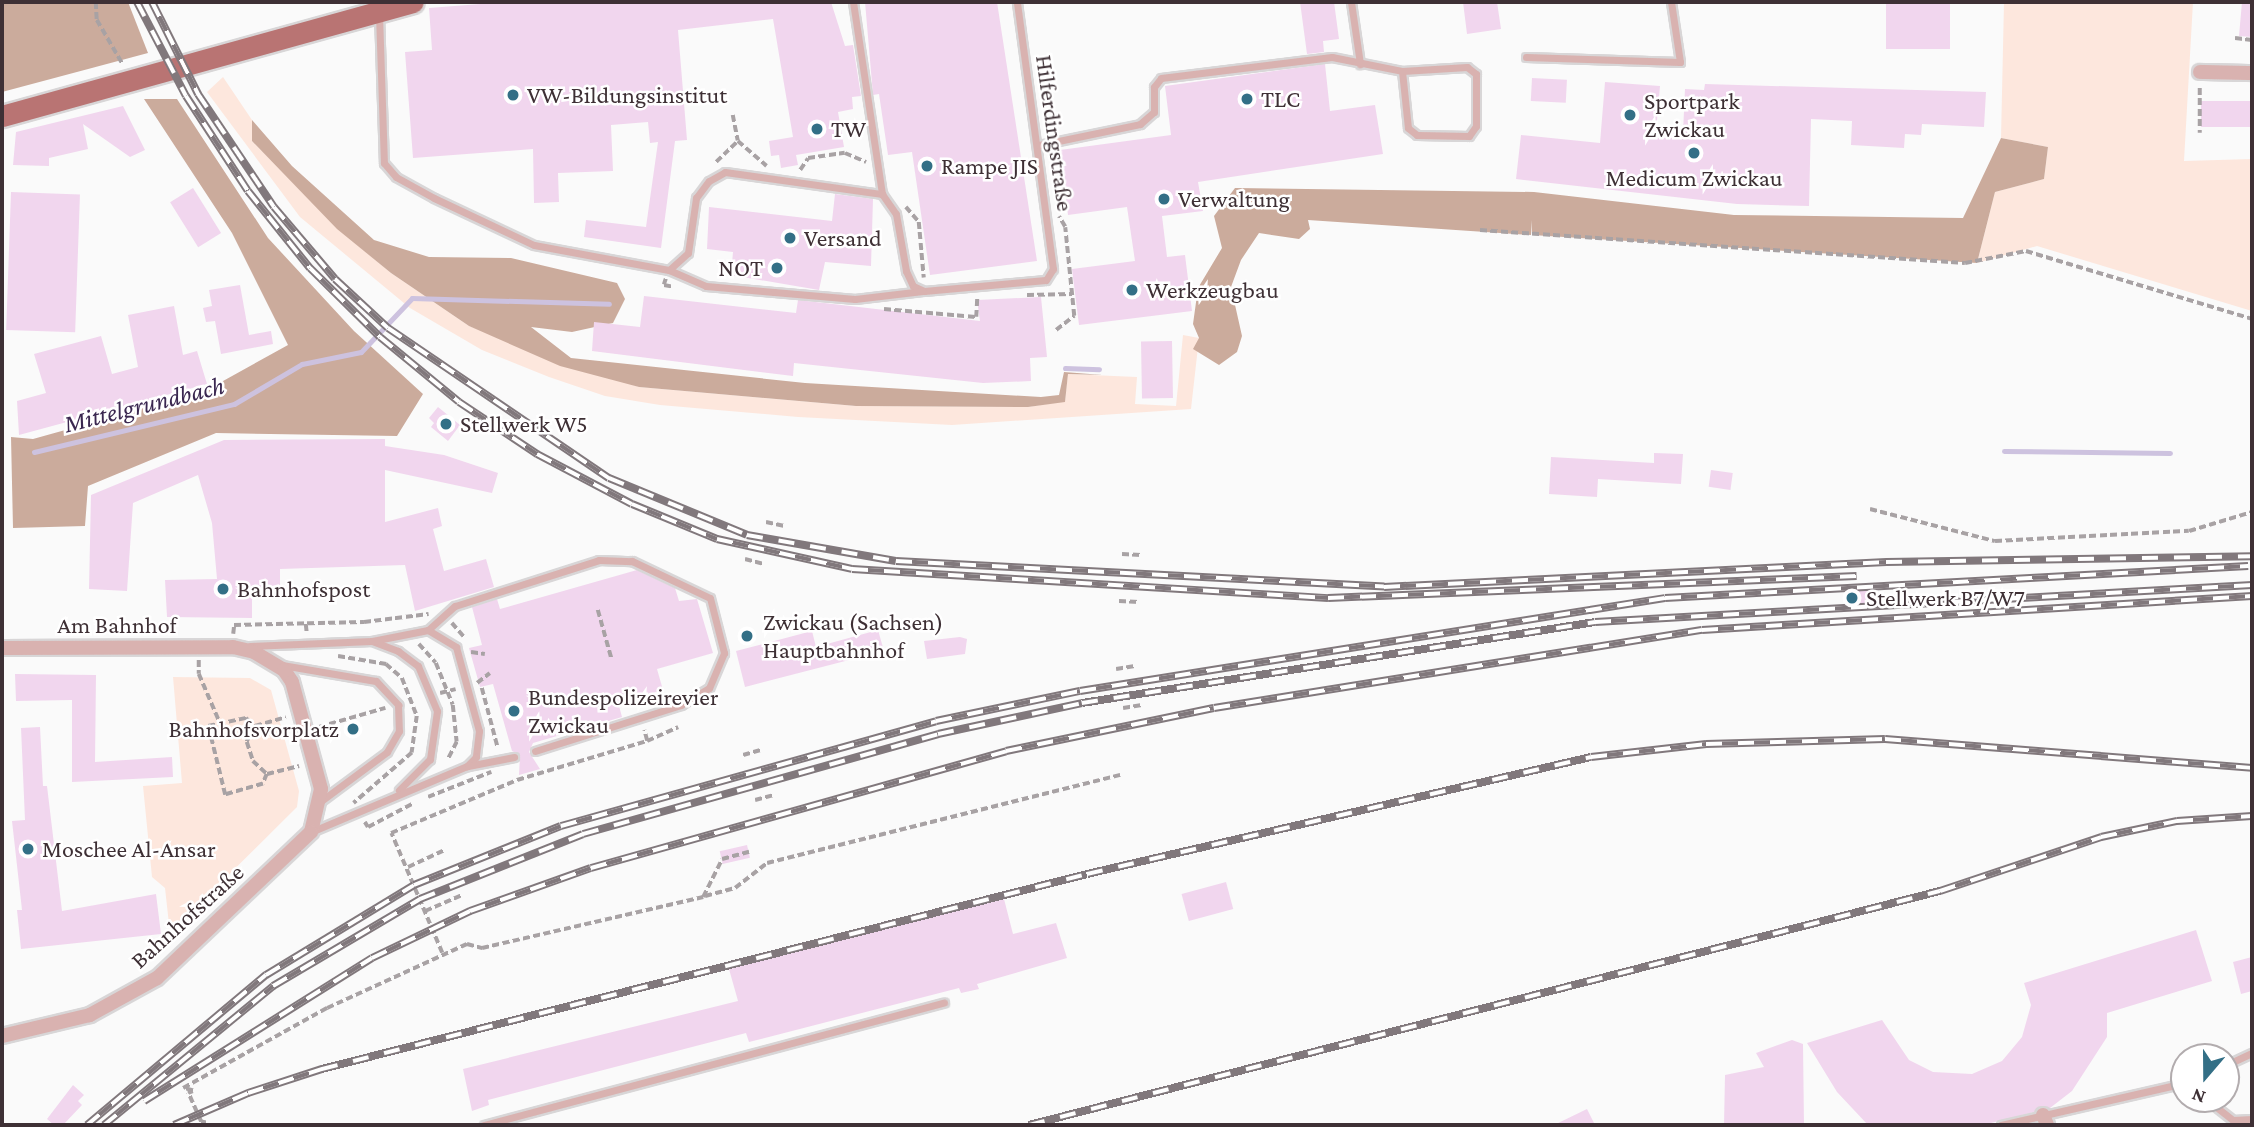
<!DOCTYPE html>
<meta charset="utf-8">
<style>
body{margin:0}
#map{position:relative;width:2254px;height:1127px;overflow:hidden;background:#fafafa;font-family:"Crimson Pro",serif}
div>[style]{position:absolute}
.green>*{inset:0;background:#fde7dd}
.forest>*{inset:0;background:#cbab9c}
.stream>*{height:5px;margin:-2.5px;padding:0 2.5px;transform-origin:2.5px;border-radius:2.5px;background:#cdc2df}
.building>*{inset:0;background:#f1d6ee;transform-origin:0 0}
.path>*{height:3.5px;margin-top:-1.75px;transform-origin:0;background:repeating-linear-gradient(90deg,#a8a2a4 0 7px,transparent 0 10.5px)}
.roads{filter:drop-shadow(2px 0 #d8d6d7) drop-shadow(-2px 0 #d8d6d7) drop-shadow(0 2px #d8d6d7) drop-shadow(0 -2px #d8d6d7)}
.lane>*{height:7px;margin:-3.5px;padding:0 3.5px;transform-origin:3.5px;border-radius:3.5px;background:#d9b2b0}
.street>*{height:14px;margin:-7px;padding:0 7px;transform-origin:7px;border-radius:7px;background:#d9b2b0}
.primary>*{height:21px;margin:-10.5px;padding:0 10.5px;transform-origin:10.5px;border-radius:10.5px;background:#b97473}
.rail>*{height:8px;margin-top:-4px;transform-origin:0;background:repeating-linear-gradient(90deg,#fff 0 16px,#81787c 0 32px);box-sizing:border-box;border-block:2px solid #81787c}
.dots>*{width:19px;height:19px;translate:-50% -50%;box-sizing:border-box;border:4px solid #fff;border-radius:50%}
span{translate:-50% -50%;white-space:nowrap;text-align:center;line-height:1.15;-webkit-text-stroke:5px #fff;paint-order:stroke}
.poi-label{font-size:24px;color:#3e3035}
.left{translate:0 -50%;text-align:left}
.right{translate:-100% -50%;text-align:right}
.street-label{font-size:24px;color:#3e3035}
.water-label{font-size:26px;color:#3a2750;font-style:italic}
.frame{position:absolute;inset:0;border:4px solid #3e3035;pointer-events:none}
.north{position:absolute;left:2170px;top:1043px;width:70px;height:70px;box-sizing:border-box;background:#fff;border:2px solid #b2acae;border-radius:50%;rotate:200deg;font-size:19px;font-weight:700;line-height:28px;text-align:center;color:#3e3035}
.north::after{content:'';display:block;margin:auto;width:24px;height:32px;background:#336f86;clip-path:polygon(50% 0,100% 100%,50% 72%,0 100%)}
</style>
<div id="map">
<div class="green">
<i style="clip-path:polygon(2004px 2px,2193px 2px,2184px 161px,2252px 159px,2252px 311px,2037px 246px,1977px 263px,1995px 192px,2044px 179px,2048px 147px,2001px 138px)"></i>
<i style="clip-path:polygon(223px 77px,252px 120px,252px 141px,337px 228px,391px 273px,469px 326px,639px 387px,856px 406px,1028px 407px,1065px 401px,1068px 374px,1137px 377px,1135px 404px,1176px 406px,1183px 335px,1199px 338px,1191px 409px,952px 425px,798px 417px,660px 405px,605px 396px,549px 377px,482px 350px,410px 308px,300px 217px,207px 92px)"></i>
<i style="clip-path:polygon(173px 677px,250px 678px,271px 690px,299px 791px,297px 807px,170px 933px,165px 888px,152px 877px,143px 786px,182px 783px)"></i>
</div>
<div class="forest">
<i style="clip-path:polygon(2px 2px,128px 2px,148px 53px,2px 92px)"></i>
<i style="clip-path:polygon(144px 99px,177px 99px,268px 238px,354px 331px,423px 394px,397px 436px,216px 433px,88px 486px,85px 526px,13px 528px,11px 437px,33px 439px,205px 391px,288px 345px,232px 233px)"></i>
<i style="clip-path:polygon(252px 120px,292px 166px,374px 240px,429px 257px,511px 258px,617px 283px,625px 299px,613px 323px,572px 332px,531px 327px,571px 358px,805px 383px,1041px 397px,1059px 395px,1064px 372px,1103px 375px,1068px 374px,1065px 402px,1028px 407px,856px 406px,639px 387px,560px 366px,469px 326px,391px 273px,337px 229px,252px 141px)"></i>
<i style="clip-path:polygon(2001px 138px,2048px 147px,2044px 179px,1995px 192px,1977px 263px,1532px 235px,1532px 220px,1531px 235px,1308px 220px,1310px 229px,1299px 239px,1259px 233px,1241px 260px,1231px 287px,1242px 336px,1237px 352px,1219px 365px,1193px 349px,1199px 338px,1193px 324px,1198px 288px,1222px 248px,1214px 216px,1235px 188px,1534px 192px,1734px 215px,1963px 218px)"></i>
</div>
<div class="stream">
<i style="left:1065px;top:368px;width:34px;rotate:2deg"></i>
<i style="left:2004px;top:451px;width:166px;rotate:0.7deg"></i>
<i style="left:34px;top:452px;width:206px;rotate:-13.5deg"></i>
<i style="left:234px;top:404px;width:79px;rotate:-30.5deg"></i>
<i style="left:302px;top:364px;width:60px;rotate:-11.5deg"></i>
<i style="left:361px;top:352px;width:74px;rotate:-46.6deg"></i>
<i style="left:412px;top:298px;width:197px;rotate:1.7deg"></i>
</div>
<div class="building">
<i style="clip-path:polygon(506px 2px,831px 2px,845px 46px,853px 45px,861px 96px,852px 97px,853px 109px,838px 112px,844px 147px,796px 155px,798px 165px,781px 168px,779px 155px,771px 156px,769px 141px,793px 137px,773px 19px,678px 30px,687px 140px,675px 141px,661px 248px,584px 237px,586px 220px,646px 227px,658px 142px,650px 143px,648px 122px,611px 125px,613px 171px,558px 173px,559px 202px,534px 203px,533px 149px,413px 158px,405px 52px,432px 50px,429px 8px)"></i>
<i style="clip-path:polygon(865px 2px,997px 2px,1037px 261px,930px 275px,912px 152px,888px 155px,879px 94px,873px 95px)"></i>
<i style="clip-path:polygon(1300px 2px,1334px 2px,1339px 39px,1323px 41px,1324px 52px,1307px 54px)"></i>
<i style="clip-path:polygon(1463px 2px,1497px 2px,1501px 29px,1467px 34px)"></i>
<i style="left:1886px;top:2px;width:64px;height:47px"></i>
<i style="clip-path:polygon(2242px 2px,2252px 2px,2252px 37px,2239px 36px)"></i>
<i style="clip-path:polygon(1325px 64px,1330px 111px,1375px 105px,1383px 154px,1198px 182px,1203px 211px,1162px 216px,1167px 257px,1185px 255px,1192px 311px,1079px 325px,1072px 269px,1135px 261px,1127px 207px,1068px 215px,1060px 150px,1171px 135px,1165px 86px)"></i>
<i style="left:1532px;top:78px;width:35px;height:23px;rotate:3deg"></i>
<i style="clip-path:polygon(1605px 82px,1660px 86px,1656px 132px,1683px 133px,1685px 89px,1704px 90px,1705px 84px,1986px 92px,1984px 127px,1922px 124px,1921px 135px,1905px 134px,1904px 148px,1851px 145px,1852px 121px,1811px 119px,1809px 206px,1737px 204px,1516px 179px,1521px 135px,1600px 143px)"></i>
<i style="left:2201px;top:101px;width:51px;height:26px"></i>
<i style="clip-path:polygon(123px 106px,145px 150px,130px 157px,83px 124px,88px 149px,49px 158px,49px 166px,13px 165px,16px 132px)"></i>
<i style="left:193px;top:188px;width:53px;height:27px;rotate:58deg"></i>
<i style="left:11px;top:192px;width:69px;height:138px;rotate:2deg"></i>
<i style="clip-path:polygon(835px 194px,873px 199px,871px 266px,825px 262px,819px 290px,731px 275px,733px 252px,707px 249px,709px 207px,832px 221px)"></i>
<i style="clip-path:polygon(240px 285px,249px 335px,271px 331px,273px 344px,221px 354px,215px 321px,206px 322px,203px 308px,212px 306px,209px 290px)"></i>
<i style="clip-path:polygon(644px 296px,796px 313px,798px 300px,980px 321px,977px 300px,1041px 297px,1047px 357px,1030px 358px,1031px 381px,983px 383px,794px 363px,793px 376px,592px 351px,594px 322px,640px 327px)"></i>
<i style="clip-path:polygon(174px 306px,183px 355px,197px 351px,207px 384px,19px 435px,17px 401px,46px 393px,34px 354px,101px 336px,112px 374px,138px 367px,128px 315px)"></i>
<i style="left:1172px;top:341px;width:57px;height:31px;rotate:89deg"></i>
<i style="clip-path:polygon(438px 407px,460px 425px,448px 441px,431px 427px,434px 423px,429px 418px)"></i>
<i style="clip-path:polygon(385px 439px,385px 446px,444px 455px,498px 473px,492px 493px,385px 470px,385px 522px,438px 508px,442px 526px,433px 529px,444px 571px,486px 559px,494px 587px,415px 611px,405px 565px,280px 569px,280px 598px,252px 599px,252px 618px,167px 617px,165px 580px,217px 579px,212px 523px,198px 475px,133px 503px,127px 591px,89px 589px,91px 495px,224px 440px)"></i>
<i style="clip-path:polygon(1654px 453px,1683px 454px,1681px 484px,1598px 479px,1597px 497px,1549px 494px,1551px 457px,1654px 463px)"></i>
<i style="left:1711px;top:470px;width:22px;height:17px;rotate:8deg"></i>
<i style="clip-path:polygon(637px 570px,675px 588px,679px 601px,697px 599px,713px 653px,657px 669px,663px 690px,618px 702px,622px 717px,533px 743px,529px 752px,540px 769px,519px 775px,520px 755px,512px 751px,493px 684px,480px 687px,469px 648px,482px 645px,472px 607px,497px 599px,500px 609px)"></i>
<i style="left:1870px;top:587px;width:17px;height:15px;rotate:87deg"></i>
<i style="clip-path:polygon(878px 630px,884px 651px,745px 687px,736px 651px,812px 631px,816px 647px)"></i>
<i style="clip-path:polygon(960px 637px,967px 639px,965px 654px,927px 659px,924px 641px)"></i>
<i style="clip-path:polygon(15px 674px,96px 675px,95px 762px,172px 757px,173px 777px,72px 782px,72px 700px,16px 701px)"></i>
<i style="clip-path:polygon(40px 727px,43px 786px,47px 786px,62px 911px,156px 894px,161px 934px,21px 949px,17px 910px,22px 910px,12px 821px,25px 820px,21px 728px)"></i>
<i style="left:747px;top:845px;width:13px;height:28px;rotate:77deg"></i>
<i style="left:1226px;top:882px;width:28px;height:46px;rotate:75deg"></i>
<i style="clip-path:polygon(1004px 899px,1013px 934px,1056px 923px,1067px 958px,977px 984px,979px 989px,961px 993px,959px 988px,749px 1042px,746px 1033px,488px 1100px,489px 1105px,472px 1111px,463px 1069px,738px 1001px,729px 969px)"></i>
<i style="clip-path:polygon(2196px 930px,2212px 981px,2107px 1013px,2107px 1037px,2072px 1091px,2050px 1108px,1983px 1125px,1868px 1125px,1837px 1092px,1807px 1043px,1882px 1020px,1909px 1060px,1933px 1072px,1972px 1074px,2002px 1061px,2022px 1037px,2031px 1005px,2024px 983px)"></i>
<i style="clip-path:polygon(2252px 957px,2252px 991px,2241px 994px,2233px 962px)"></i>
<i style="clip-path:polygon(1792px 1040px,1803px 1044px,1804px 1125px,1724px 1125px,1725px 1075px,1764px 1067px,1756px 1053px)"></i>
<i style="clip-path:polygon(73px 1085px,84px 1095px,78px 1101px,82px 1105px,63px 1125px,54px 1125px,47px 1119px)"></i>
<i style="clip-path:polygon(1587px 1109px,1595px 1125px,1554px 1125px)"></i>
</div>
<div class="path">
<i style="left:96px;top:2px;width:18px;rotate:87deg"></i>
<i style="left:97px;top:20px;width:50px;rotate:59.8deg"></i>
<i style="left:2235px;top:38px;width:17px;rotate:7deg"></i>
<i style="left:2200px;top:88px;width:45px;rotate:90deg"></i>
<i style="left:733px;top:115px;width:26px;rotate:79deg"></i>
<i style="left:738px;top:141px;width:38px;rotate:41deg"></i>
<i style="left:716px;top:162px;width:30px;rotate:-44deg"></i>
<i style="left:800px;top:170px;width:14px;rotate:-56deg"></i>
<i style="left:808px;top:158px;width:37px;rotate:-8deg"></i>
<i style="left:845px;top:153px;width:23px;rotate:23deg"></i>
<i style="left:906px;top:207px;width:20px;rotate:49deg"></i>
<i style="left:919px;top:222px;width:56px;rotate:84.9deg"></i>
<i style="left:1480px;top:230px;width:486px;rotate:3.9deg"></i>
<i style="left:1965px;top:263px;width:62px;rotate:-11.1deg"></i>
<i style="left:2026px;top:251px;width:236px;rotate:16.7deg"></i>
<i style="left:666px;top:279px;width:6px;rotate:108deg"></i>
<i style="left:664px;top:285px;width:10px;rotate:11deg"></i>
<i style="left:1027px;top:295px;width:45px;rotate:-1.3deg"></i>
<i style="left:884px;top:309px;width:92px;rotate:5deg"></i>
<i style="left:976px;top:317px;width:20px;rotate:-87deg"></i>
<i style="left:1056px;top:330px;width:23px;rotate:-38deg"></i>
<i style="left:1074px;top:316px;width:89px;rotate:-95.8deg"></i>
<i style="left:1065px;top:227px;width:12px;rotate:-121deg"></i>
<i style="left:1870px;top:509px;width:129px;rotate:14.4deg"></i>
<i style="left:1995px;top:541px;width:194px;rotate:-3deg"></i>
<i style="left:2189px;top:531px;width:66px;rotate:-16.8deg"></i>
<i style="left:766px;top:522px;width:19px;rotate:12deg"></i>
<i style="left:1122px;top:554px;width:19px;rotate:3deg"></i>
<i style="left:745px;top:559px;width:20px;rotate:15deg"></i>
<i style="left:1119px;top:601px;width:20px;rotate:3deg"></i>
<i style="left:598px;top:610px;width:52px;rotate:74.4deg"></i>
<i style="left:452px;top:623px;width:20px;rotate:49deg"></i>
<i style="left:306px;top:624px;width:9px;rotate:84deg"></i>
<i style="left:233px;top:634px;width:9px;rotate:-84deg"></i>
<i style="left:234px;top:625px;width:130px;rotate:-1.3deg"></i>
<i style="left:364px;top:622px;width:65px;rotate:-7deg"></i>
<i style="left:419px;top:644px;width:25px;rotate:48deg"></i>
<i style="left:436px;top:663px;width:45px;rotate:68deg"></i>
<i style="left:453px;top:705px;width:37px;rotate:84deg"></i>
<i style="left:457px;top:742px;width:20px;rotate:117deg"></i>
<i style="left:471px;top:652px;width:14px;rotate:8deg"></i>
<i style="left:338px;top:656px;width:49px;rotate:9.5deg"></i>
<i style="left:386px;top:664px;width:21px;rotate:41deg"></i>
<i style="left:402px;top:678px;width:41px;rotate:68.5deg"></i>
<i style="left:417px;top:716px;width:37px;rotate:98deg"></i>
<i style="left:412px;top:753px;width:77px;rotate:139.2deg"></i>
<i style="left:199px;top:660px;width:14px;rotate:90deg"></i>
<i style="left:199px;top:674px;width:53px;rotate:66.8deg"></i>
<i style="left:1116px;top:669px;width:19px;rotate:-9deg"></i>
<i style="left:477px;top:683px;width:16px;rotate:-38deg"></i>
<i style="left:482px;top:688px;width:62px;rotate:75.1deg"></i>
<i style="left:440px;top:693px;width:16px;rotate:-14deg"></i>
<i style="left:1123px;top:708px;width:19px;rotate:-9deg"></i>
<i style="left:246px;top:718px;width:12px;rotate:42deg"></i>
<i style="left:255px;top:726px;width:18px;rotate:117deg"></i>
<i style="left:247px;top:742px;width:20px;rotate:72deg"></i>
<i style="left:253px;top:761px;width:19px;rotate:43deg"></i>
<i style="left:267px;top:774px;width:11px;rotate:112deg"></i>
<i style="left:263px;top:784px;width:40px;rotate:164deg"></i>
<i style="left:225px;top:795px;width:71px;rotate:-103.8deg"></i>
<i style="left:208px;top:726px;width:39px;rotate:-12deg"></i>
<i style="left:255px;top:726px;width:32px;rotate:-16deg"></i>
<i style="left:319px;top:727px;width:69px;rotate:-16.1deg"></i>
<i style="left:647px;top:741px;width:34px;rotate:-24deg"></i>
<i style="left:743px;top:755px;width:19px;rotate:-16deg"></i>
<i style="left:267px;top:774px;width:33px;rotate:-14deg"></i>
<i style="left:428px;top:797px;width:68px;rotate:-21.6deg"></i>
<i style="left:755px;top:800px;width:20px;rotate:-15deg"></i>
<i style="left:365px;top:822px;width:6px;rotate:59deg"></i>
<i style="left:368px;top:827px;width:50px;rotate:-27.6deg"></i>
<i style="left:408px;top:867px;width:40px;rotate:-25deg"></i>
<i style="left:705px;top:896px;width:31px;rotate:-15deg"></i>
<i style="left:735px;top:888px;width:41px;rotate:-38deg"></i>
<i style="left:767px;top:863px;width:364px;rotate:-14deg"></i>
<i style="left:425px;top:911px;width:40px;rotate:-23.4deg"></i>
<i style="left:442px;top:953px;width:130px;rotate:-113deg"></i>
<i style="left:391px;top:833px;width:137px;rotate:-22.8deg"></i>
<i style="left:517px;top:780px;width:136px;rotate:-16.7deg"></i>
<i style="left:647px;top:741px;width:11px;rotate:-105deg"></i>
<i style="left:201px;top:1125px;width:5px;rotate:-22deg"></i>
<i style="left:206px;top:1123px;width:5px;rotate:-169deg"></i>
<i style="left:201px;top:1122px;width:32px;rotate:-114deg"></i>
<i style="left:188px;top:1093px;width:5px;rotate:-22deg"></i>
<i style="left:193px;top:1091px;width:10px;rotate:-163deg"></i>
<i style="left:183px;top:1088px;width:165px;rotate:-29.1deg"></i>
<i style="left:327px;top:1008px;width:154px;rotate:-24.6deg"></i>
<i style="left:467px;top:944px;width:16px;rotate:15deg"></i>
<i style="left:482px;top:948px;width:227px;rotate:-13deg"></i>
<i style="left:703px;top:897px;width:42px;rotate:-63.4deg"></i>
<i style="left:722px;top:859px;width:28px;rotate:-15deg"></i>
</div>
<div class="roads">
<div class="lane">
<i style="left:853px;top:2px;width:194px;rotate:81.4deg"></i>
<i style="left:1351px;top:2px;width:63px;rotate:81.7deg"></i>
<i style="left:379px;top:14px;width:149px;rotate:88.1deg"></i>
<i style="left:384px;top:163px;width:18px;rotate:49deg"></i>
<i style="left:396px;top:177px;width:43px;rotate:28.9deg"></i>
<i style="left:434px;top:198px;width:110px;rotate:25.2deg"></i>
<i style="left:534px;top:245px;width:137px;rotate:10.5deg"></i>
<i style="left:669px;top:270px;width:25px;rotate:-42deg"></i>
<i style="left:688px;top:253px;width:56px;rotate:-81.7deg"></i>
<i style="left:696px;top:198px;width:21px;rotate:-53deg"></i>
<i style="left:709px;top:181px;width:18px;rotate:-29deg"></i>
<i style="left:725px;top:172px;width:159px;rotate:8deg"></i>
<i style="left:882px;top:194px;width:24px;rotate:55deg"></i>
<i style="left:896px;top:214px;width:58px;rotate:80deg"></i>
<i style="left:906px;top:271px;width:17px;rotate:65deg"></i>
<i style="left:913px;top:286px;width:12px;rotate:24deg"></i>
<i style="left:924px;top:291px;width:122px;rotate:-5.2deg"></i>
<i style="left:1046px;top:280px;width:13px;rotate:-58deg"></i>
<i style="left:1053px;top:269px;width:269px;rotate:-97.7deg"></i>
<i style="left:1526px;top:57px;width:154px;rotate:1.9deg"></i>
<i style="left:1680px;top:62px;width:61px;rotate:-98.5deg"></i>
<i style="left:1039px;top:145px;width:103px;rotate:-11.7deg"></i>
<i style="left:1140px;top:124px;width:18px;rotate:-41deg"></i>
<i style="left:1154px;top:112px;width:25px;rotate:-90deg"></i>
<i style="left:1154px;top:87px;width:11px;rotate:-52deg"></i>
<i style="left:1161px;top:78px;width:172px;rotate:-7deg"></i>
<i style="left:1332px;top:57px;width:71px;rotate:11.3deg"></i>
<i style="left:1402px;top:71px;width:57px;rotate:84deg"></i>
<i style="left:1408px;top:128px;width:11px;rotate:38deg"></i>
<i style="left:1417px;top:135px;width:52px;rotate:1.1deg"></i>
<i style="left:1469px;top:136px;width:12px;rotate:-55deg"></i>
<i style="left:1476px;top:126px;width:52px;rotate:-90deg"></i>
<i style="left:1476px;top:74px;width:11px;rotate:-142deg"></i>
<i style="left:1467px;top:67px;width:65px;rotate:176.5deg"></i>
<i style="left:669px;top:270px;width:40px;rotate:23.4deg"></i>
<i style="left:706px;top:286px;width:68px;rotate:5deg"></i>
<i style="left:774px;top:292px;width:81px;rotate:4.9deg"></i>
<i style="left:855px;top:299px;width:68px;rotate:-6.7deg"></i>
<i style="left:428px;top:630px;width:36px;rotate:-42deg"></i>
<i style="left:455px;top:606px;width:151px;rotate:-17.7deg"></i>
<i style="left:599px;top:560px;width:33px;rotate:2deg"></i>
<i style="left:632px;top:561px;width:86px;rotate:25.4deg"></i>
<i style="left:710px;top:598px;width:57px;rotate:75.7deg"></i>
<i style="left:724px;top:653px;width:38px;rotate:113deg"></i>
<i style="left:709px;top:688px;width:33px;rotate:149deg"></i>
<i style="left:681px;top:705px;width:153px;rotate:162.5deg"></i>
<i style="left:372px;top:641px;width:28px;rotate:21deg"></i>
<i style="left:398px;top:651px;width:25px;rotate:37deg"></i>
<i style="left:418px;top:666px;width:49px;rotate:67.1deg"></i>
<i style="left:437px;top:711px;width:49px;rotate:98.3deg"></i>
<i style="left:430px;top:759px;width:44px;rotate:135deg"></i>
<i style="left:250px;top:646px;width:122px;rotate:-2.3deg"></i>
<i style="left:372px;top:641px;width:57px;rotate:-11.1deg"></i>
<i style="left:428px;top:630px;width:33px;rotate:31deg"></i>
<i style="left:456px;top:647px;width:87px;rotate:74.7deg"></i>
<i style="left:479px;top:731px;width:26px;rotate:97deg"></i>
<i style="left:476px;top:757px;width:13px;rotate:135deg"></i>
<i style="left:467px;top:766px;width:169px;rotate:157.1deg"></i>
<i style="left:282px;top:665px;width:95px;rotate:9.7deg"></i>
<i style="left:376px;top:681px;width:33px;rotate:47deg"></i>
<i style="left:398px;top:705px;width:26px;rotate:88deg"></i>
<i style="left:399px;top:731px;width:24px;rotate:120deg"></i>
<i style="left:387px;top:752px;width:82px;rotate:143.4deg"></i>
<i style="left:468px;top:766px;width:47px;rotate:-11.1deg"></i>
<i style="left:2226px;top:1065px;width:29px;rotate:-25deg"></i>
<i style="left:2206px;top:1099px;width:34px;rotate:38deg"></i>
<i style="left:2233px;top:1120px;width:19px;rotate:-3deg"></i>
<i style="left:484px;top:1125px;width:476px;rotate:-14.9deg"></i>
<i style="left:2001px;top:1125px;width:188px;rotate:-12.9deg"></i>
</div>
<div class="street">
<i style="left:2200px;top:72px;width:52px;rotate:1.1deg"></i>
<i style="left:2px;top:648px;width:231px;rotate:-0.2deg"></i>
<i style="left:233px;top:647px;width:22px;rotate:13deg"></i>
<i style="left:254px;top:652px;width:35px;rotate:31deg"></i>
<i style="left:284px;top:670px;width:14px;rotate:56deg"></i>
<i style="left:292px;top:682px;width:111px;rotate:74.8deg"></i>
<i style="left:321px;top:789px;width:44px;rotate:103.1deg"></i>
<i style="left:311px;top:832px;width:212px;rotate:136.5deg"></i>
<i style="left:157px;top:978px;width:77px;rotate:151.1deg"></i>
<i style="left:90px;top:1015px;width:90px;rotate:166.6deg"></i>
<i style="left:2043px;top:1115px;width:11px;rotate:68deg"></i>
</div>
<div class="primary">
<i style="left:2px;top:116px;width:426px;rotate:-15.5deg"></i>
</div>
</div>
<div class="rail">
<i style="left:137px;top:2px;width:106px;rotate:62.5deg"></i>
<i style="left:186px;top:96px;width:113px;rotate:56.9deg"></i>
<i style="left:248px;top:191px;width:99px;rotate:51.2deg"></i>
<i style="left:310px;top:268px;width:98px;rotate:44.6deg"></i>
<i style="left:380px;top:337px;width:102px;rotate:39.4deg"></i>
<i style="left:459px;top:402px;width:94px;rotate:33.7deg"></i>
<i style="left:537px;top:454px;width:107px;rotate:27.8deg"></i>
<i style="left:632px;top:504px;width:92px;rotate:22.4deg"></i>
<i style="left:717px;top:539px;width:138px;rotate:12.5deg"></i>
<i style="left:852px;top:569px;width:477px;rotate:3.5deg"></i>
<i style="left:1328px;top:598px;width:529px;rotate:-2.38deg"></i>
<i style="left:152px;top:2px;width:103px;rotate:63.4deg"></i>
<i style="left:198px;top:94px;width:136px;rotate:56.1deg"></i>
<i style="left:274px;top:207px;width:94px;rotate:49.7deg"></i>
<i style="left:335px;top:279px;width:72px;rotate:42.8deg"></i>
<i style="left:388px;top:328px;width:267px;rotate:34.2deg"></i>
<i style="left:609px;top:478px;width:149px;rotate:22.4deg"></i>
<i style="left:747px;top:535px;width:151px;rotate:9.9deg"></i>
<i style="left:896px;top:561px;width:489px;rotate:3deg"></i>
<i style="left:1384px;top:587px;width:503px;rotate:-2.85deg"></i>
<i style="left:1886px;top:562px;width:366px;rotate:-0.9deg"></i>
<i style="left:144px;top:1101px;width:269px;rotate:-32.1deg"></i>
<i style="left:372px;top:958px;width:109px;rotate:-25.6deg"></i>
<i style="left:470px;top:911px;width:128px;rotate:-19.6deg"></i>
<i style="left:591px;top:868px;width:431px;rotate:-15.7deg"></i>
<i style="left:1006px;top:751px;width:212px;rotate:-11.7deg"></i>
<i style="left:1214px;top:708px;width:494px;rotate:-9.1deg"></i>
<i style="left:1702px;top:630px;width:551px;rotate:-3.54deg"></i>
<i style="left:87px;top:1125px;width:234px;rotate:-40deg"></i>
<i style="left:266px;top:975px;width:173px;rotate:-31.3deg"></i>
<i style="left:414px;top:885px;width:158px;rotate:-21.9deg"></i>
<i style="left:561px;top:826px;width:389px;rotate:-15.6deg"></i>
<i style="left:936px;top:721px;width:147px;rotate:-11.8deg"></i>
<i style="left:1080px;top:691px;width:592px;rotate:-9.03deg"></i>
<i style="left:1665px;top:598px;width:584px;rotate:-3.14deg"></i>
<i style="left:104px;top:1125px;width:219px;rotate:-39.4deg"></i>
<i style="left:273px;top:986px;width:171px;rotate:-30.6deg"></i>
<i style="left:420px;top:899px;width:175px;rotate:-21.7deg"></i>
<i style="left:583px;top:834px;width:369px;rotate:-15.7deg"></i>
<i style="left:938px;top:734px;width:147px;rotate:-12.1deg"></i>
<i style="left:1082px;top:703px;width:519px;rotate:-8.97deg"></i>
<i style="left:1595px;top:622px;width:658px;rotate:-3.22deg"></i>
<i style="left:174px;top:1125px;width:81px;rotate:-23.4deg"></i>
<i style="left:248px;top:1093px;width:78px;rotate:-18deg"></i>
<i style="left:322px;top:1069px;width:789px;rotate:-14.3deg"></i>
<i style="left:1087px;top:874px;width:517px;rotate:-13.07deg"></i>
<i style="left:1591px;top:757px;width:116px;rotate:-6.4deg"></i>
<i style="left:1706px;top:744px;width:179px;rotate:-1.6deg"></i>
<i style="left:1885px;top:739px;width:368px;rotate:4.5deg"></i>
<i style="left:1029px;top:1125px;width:941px;rotate:-14.41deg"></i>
<i style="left:1940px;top:891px;width:170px;rotate:-18.5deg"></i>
<i style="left:2101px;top:837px;width:78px;rotate:-11.9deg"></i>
<i style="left:2177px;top:821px;width:75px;rotate:-3.8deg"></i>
</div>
<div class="dots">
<i style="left:513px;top:95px;background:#336f86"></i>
<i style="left:1247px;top:99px;background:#336f86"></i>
<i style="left:1630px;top:115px;background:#336f86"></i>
<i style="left:817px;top:129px;background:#336f86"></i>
<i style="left:1694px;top:153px;background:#336f86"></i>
<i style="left:927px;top:166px;background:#336f86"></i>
<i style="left:1164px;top:199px;background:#336f86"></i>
<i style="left:790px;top:238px;background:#336f86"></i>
<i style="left:777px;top:268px;background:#336f86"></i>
<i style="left:1132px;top:290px;background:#336f86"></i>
<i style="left:446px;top:424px;background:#336f86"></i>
<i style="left:223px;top:589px;background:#336f86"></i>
<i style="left:1852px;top:598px;background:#336f86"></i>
<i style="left:747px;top:636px;background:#336f86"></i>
<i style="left:514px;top:711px;background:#336f86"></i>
<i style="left:353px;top:729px;background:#336f86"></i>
<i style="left:28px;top:849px;background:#336f86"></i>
</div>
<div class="poi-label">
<span class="left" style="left:527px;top:95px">VW-Bildungsinstitut</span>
<span class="left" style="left:1261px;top:99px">TLC</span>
<span class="left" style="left:1644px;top:115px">Sportpark<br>Zwickau</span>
<span class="left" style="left:831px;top:129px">TW</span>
<span class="left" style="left:941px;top:166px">Rampe JIS</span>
<span style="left:1694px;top:178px">Medicum Zwickau</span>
<span class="left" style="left:1178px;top:199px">Verwaltung</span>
<span class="left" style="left:804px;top:238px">Versand</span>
<span class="right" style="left:763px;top:268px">NOT</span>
<span class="left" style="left:1146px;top:290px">Werkzeugbau</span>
<span class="left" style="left:460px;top:424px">Stellwerk W5</span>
<span class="left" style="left:237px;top:589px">Bahnhofspost</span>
<span class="left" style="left:1866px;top:598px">Stellwerk B7/W7</span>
<span class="left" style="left:763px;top:636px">Zwickau (Sachsen)<br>Hauptbahnhof</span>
<span class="left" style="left:528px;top:711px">Bundespolizeirevier<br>Zwickau</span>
<span class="right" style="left:339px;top:729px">Bahnhofsvorplatz</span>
<span class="left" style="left:42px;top:849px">Moschee Al-Ansar</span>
</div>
<div class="street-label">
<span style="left:1055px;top:133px;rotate:82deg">Hilferdingstraße</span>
<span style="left:117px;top:625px">Am Bahnhof</span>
<span style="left:187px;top:916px;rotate:-42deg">Bahnhofstraße</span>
</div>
<div class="water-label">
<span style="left:144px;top:405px;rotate:-14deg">Mittelgrundbach</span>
</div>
<div class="frame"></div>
<div class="north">N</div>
</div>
